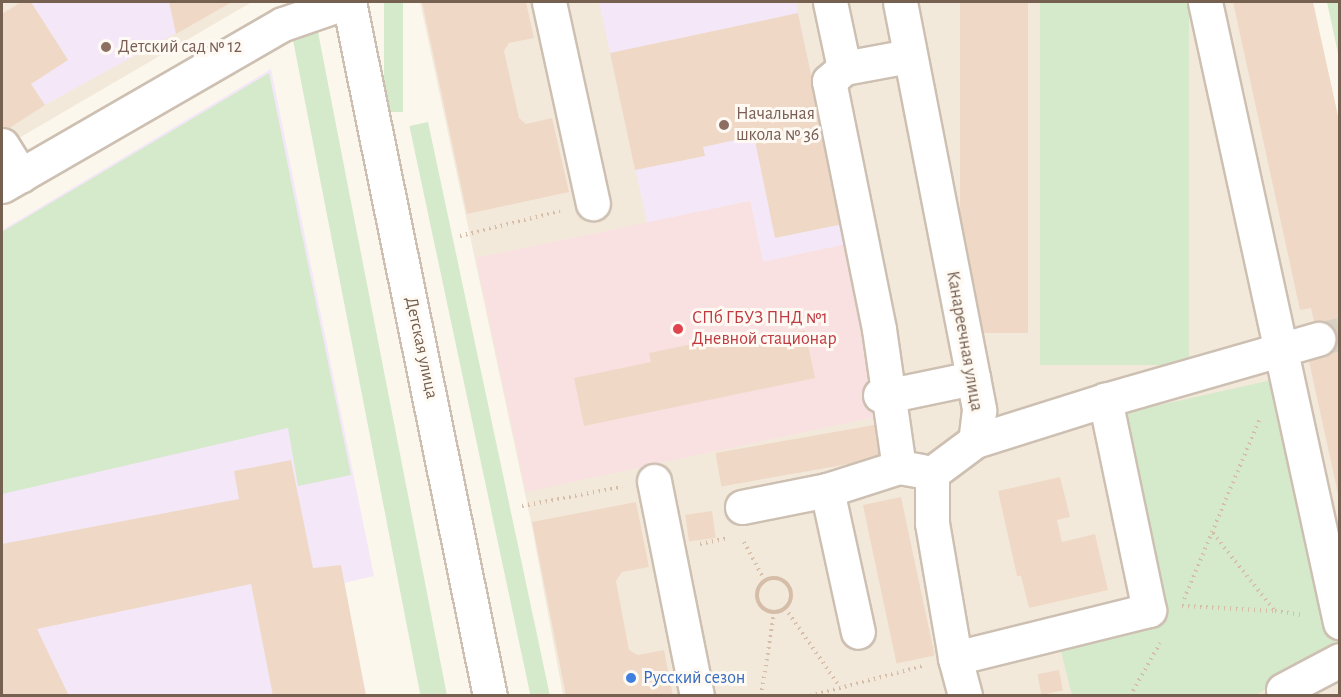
<!DOCTYPE html>
<meta charset="utf-8">
<style>
body{margin:0}
#map{position:relative;width:1341px;height:697px;overflow:hidden;background:#fcf7ec;font-family:"Alegreya Sans",sans-serif}
div>[style]{position:absolute}
.residential>*{inset:0;background:#f3e9db}
.education>*{inset:0;background:#f4e8f8}
.medical>*{inset:0;background:#f9e0e1}
.green>*{inset:0;background:#d5e9cb;transform-origin:0 0}
.building>*{inset:0;background:#efd9c6;transform-origin:0 0}
.minor-tunnel>*{height:33px;margin-top:-16.5px;transform-origin:0;background:repeating-linear-gradient(90deg,#dad1c5 0 33px,transparent 0 49px)}
.path>*{height:4px;margin-top:-2px;transform-origin:0;background:repeating-linear-gradient(90deg,#d5bda8 0 1.5px,transparent 0 6px)}
.path>.ring{margin:-2px;padding:0;box-sizing:content-box;background:none;border:4px solid #d5bda8;border-radius:50%}
.roads{filter:drop-shadow(2px 0 #cdc0b2) drop-shadow(-2px 0 #cdc0b2) drop-shadow(0 2px #cdc0b2) drop-shadow(0 -2px #cdc0b2)}
.minor>*{height:33px;margin:-16.5px;padding:0 16.5px;transform-origin:16.5px;border-radius:16.5px;background:#fff}
.dots>*{width:16px;height:16px;translate:-50% -50%;box-sizing:border-box;border:3px solid #fefaf3;border-radius:50%}
span{translate:-50% -50%;white-space:nowrap;text-align:center;line-height:1.15;-webkit-text-stroke:6px #fefaf3;paint-order:stroke}
.education-label{font-size:18px;color:#785e54}
.left{translate:0 -50%;text-align:left}
.health-label{font-size:18px;color:#be3a42}
.street-label{font-size:18px;color:#766050}
.shop-label{font-size:18px;color:#366cbe}
.frame{position:absolute;inset:0;border:3px solid #766050;pointer-events:none}
</style>
<div id="map">
<div class="residential">
<i style="clip-path:polygon(2px 2px,252px 2px,2px 148px)"></i>
<i style="clip-path:polygon(420px 2px,1310px 2px,1340px 136px,1339px 695px,563px 695px,531px 522px)"></i>
</div>
<div class="education">
<i style="clip-path:polygon(31px 2px,232px 2px,45px 105px,31px 84px,68px 60px)"></i>
<i style="clip-path:polygon(599px 2px,796px 2px,847px 244px,763px 262px,750px 201px,647px 223px)"></i>
<i style="clip-path:polygon(271px 69px,374px 576px,344px 583px,366px 695px,2px 695px,2px 230px)"></i>
</div>
<div class="medical">
<i style="clip-path:polygon(750px 201px,763px 262px,847px 244px,884px 415px,526px 492px,476px 258px)"></i>
</div>
<div class="green">
<i style="left:384px;top:2px;width:19px;height:110px"></i>
<i style="left:1040px;top:2px;width:149px;height:363px"></i>
<i style="clip-path:polygon(1327px 2px,1339px 2px,1339px 58px)"></i>
<i style="left:317px;top:27px;width:681px;height:26px;rotate:79deg"></i>
<i style="clip-path:polygon(269px 73px,351px 475px,298px 486px,288px 428px,2px 494px,2px 232px)"></i>
<i style="left:428px;top:122px;width:585px;height:19px;rotate:78deg"></i>
<i style="clip-path:polygon(1276px 379px,1337px 650px,1256px 695px,1072px 696px,1059px 643px,1162px 616px,1119px 414px)"></i>
</div>
<div class="building">
<i style="clip-path:polygon(21px 2px,31px 2px,68px 60px,31px 84px,45px 105px,2px 133px,2px 14px)"></i>
<i style="clip-path:polygon(169px 2px,232px 2px,176px 34px)"></i>
<i style="clip-path:polygon(422px 2px,526px 2px,534px 38px,509px 43px,504px 51px,519px 118px,526px 124px,552px 118px,569px 192px,467px 214px)"></i>
<i style="left:960px;top:2px;width:68px;height:331px"></i>
<i style="clip-path:polygon(1233px 2px,1313px 2px,1340px 125px,1340px 503px,1308px 357px,1318px 339px,1311px 308px,1300px 310px)"></i>
<i style="clip-path:polygon(798px 13px,843px 224px,775px 238px,754px 136px,703px 147px,705px 156px,635px 170px,610px 53px)"></i>
<i style="clip-path:polygon(805px 330px,815px 378px,584px 426px,574px 378px,651px 362px,649px 353px,712px 340px,714px 349px)"></i>
<i style="left:874px;top:425px;width:34px;height:161px;rotate:80deg"></i>
<i style="clip-path:polygon(291px 460px,313px 568px,341px 565px,366px 696px,273px 696px,251px 584px,37px 629px,69px 696px,2px 696px,2px 544px,239px 499px,234px 471px)"></i>
<i style="clip-path:polygon(1060px 477px,1070px 517px,1057px 520px,1062px 542px,1095px 534px,1108px 590px,1029px 608px,1021px 576px,1017px 576px,998px 491px)"></i>
<i style="left:901px;top:497px;width:162px;height:39px;rotate:78deg"></i>
<i style="clip-path:polygon(636px 502px,649px 567px,622px 572px,616px 581px,629px 650px,638px 655px,664px 650px,673px 696px,566px 696px,532px 522px)"></i>
<i style="left:712px;top:511px;width:27px;height:27px;rotate:82deg"></i>
<i style="left:1059px;top:670px;width:21px;height:22px;rotate:79deg"></i>
</div>
<div class="minor-tunnel">
<i style="left:1318px;top:339px;width:23px;rotate:-13deg"></i>
</div>
<div class="path">
<i style="left:460px;top:236px;width:103px;rotate:-14deg"></i>
<i style="left:522px;top:506px;width:102px;rotate:-10.8deg"></i>
<i style="left:1213px;top:533px;width:98px;rotate:51.6deg"></i>
<i style="left:744px;top:542px;width:44px;rotate:61.7deg"></i>
<i style="left:700px;top:544px;width:29px;rotate:-12deg"></i>
<i class="ring" style="left:757px;top:578px;width:30px;height:30px"></i>
<i style="left:1184px;top:599px;width:196px;rotate:-67.2deg"></i>
<i style="left:1182px;top:606px;width:93px;rotate:3.1deg"></i>
<i style="left:1275px;top:611px;width:28px;rotate:8deg"></i>
<i style="left:785px;top:608px;width:96px;rotate:55.2deg"></i>
<i style="left:761px;top:696px;width:84px;rotate:-81.1deg"></i>
<i style="left:810px;top:696px;width:117px;rotate:-14.9deg"></i>
<i style="left:1130px;top:696px;width:61px;rotate:-60.5deg"></i>
</div>
<div class="roads">
<div class="minor">
<i style="left:349px;top:2px;width:708px;rotate:78.52deg"></i>
<i style="left:549px;top:2px;width:206px;rotate:77.7deg"></i>
<i style="left:830px;top:2px;width:67px;rotate:78deg"></i>
<i style="left:844px;top:68px;width:20px;rotate:139deg"></i>
<i style="left:829px;top:81px;width:253px;rotate:78.6deg"></i>
<i style="left:879px;top:329px;width:139px;rotate:81.8deg"></i>
<i style="left:900px;top:2px;width:416px;rotate:79deg"></i>
<i style="left:979px;top:410px;width:31px;rotate:97deg"></i>
<i style="left:975px;top:441px;width:54px;rotate:143.3deg"></i>
<i style="left:932px;top:473px;width:50px;rotate:90deg"></i>
<i style="left:932px;top:523px;width:137px;rotate:80.3deg"></i>
<i style="left:955px;top:658px;width:39px;rotate:75deg"></i>
<i style="left:1205px;top:2px;width:635px;rotate:77.72deg"></i>
<i style="left:844px;top:68px;width:66px;rotate:-10.5deg"></i>
<i style="left:2px;top:145px;width:36px;rotate:58deg"></i>
<i style="left:2px;top:186px;width:324px;rotate:-30deg"></i>
<i style="left:283px;top:24px;width:68px;rotate:-19deg"></i>
<i style="left:880px;top:395px;width:11px"></i>
<i style="left:891px;top:395px;width:84px;rotate:-11.7deg"></i>
<i style="left:975px;top:441px;width:136px;rotate:-17.5deg"></i>
<i style="left:1105px;top:400px;width:222px;rotate:-16deg"></i>
<i style="left:654px;top:481px;width:219px;rotate:78.7deg"></i>
<i style="left:827px;top:490px;width:145px;rotate:77.7deg"></i>
<i style="left:742px;top:507px;width:87px;rotate:-11.3deg"></i>
<i style="left:827px;top:490px;width:76px;rotate:-17.7deg"></i>
<i style="left:899px;top:467px;width:22px;rotate:10deg"></i>
<i style="left:955px;top:658px;width:200px;rotate:-13.9deg"></i>
<i style="left:1149px;top:610px;width:215px;rotate:-101.8deg"></i>
<i style="left:1283px;top:690px;width:64px;rotate:-27.8deg"></i>
</div>
</div>
<div class="dots">
<i style="left:106px;top:47px;background:#8d6e63"></i>
<i style="left:724px;top:125px;background:#8d6e63"></i>
<i style="left:678px;top:329px;background:#e0444e"></i>
<i style="left:631px;top:678px;background:#3f7fe0"></i>
</div>
<div class="education-label">
<span class="left" style="left:118px;top:47px">Детский сад № 12</span>
<span class="left" style="left:736px;top:125px">Начальная<br>школа № 36</span>
</div>
<div class="health-label">
<span class="left" style="left:692px;top:329px">СПб ГБУЗ ПНД №1<br>Дневной стационар</span>
</div>
<div class="street-label">
<span style="left:964px;top:341px;rotate:80deg">Канареечная улица</span>
<span style="left:421px;top:348px;rotate:78deg">Детская улица</span>
</div>
<div class="shop-label">
<span class="left" style="left:643px;top:678px">Русский сезон</span>
</div>
<div class="frame"></div>
</div>
